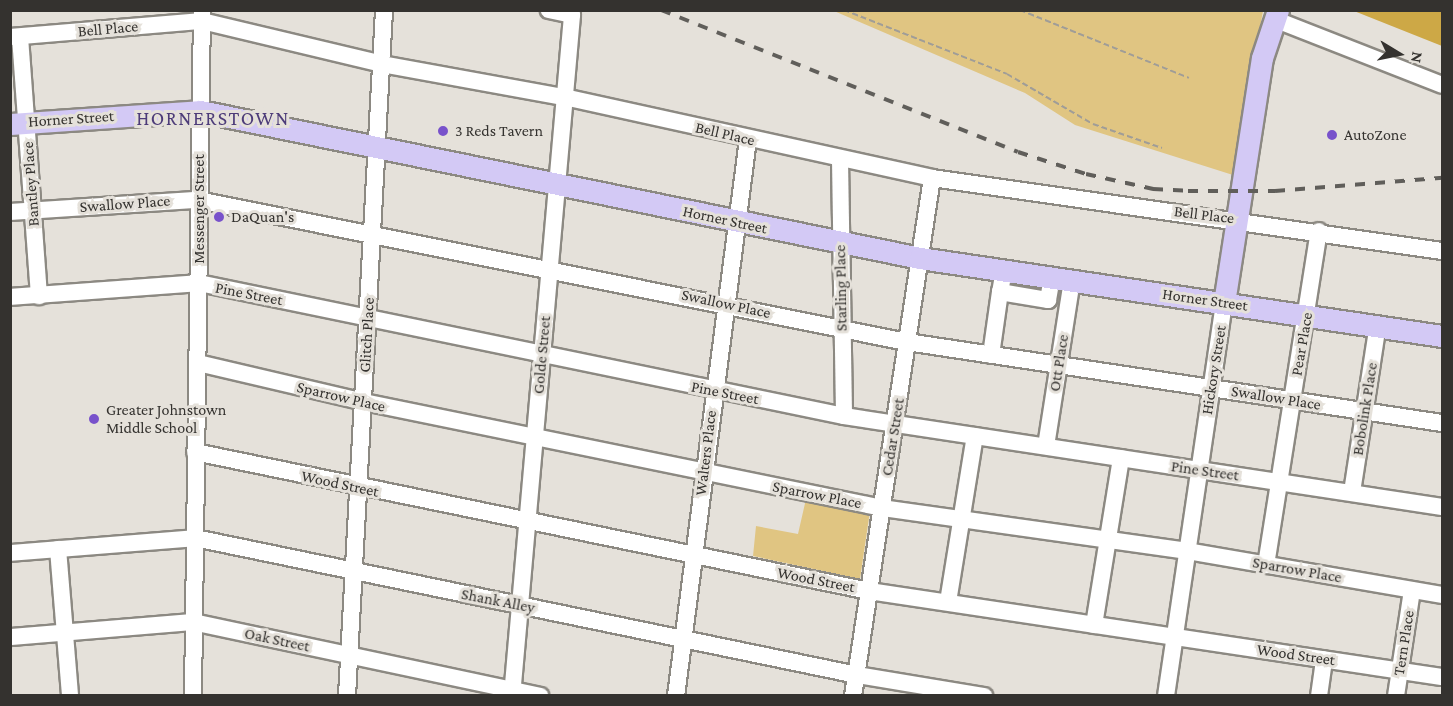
<!DOCTYPE html>
<style>
body{margin:0}
#map{position:relative;width:1453px;height:706px;overflow:hidden;background:#e5e1da;font-family:"Crimson Pro",serif}
div>[style]{position:absolute}
.green>*{inset:0;background:#e0c582}
.water>*{inset:0;background:#cda846}
.path>*{height:2px;margin-top:-1px;transform-origin:0;background:repeating-linear-gradient(90deg,#a09d97 0 6px,transparent 0 9px)}
.roads{filter:drop-shadow(2px 0 #8c8982) drop-shadow(-2px 0 #8c8982) drop-shadow(0 2px #8c8982) drop-shadow(0 -2px #8c8982)}
.minor>*{height:16px;margin:-8px;padding:0 8px;transform-origin:8px;border-radius:8px;background:#fff}
.major>*{height:21px;margin:-10.5px;padding:0 10.5px;transform-origin:10.5px;border-radius:10.5px;background:#d3c9f5}
.rail>*{height:4px;margin-top:-2px;transform-origin:0;background:repeating-linear-gradient(90deg,#605e5a 0 10px,transparent 0 20px)}
.dots>*{width:16px;height:16px;translate:-50% -50%;box-sizing:border-box;border:3px solid #e5e1da;border-radius:50%}
span{translate:-50% -50%;white-space:nowrap;text-align:center;line-height:1.15;-webkit-text-stroke:6px #e5e1da;paint-order:stroke}
.street-label{font-size:16px;color:#34322f}
.poi-label{font-size:16px;color:#34322f}
.left{translate:0 -50%;text-align:left}
.quarter-label{font-size:20px;color:#4d3c79;letter-spacing:1.5px}
.frame{position:absolute;inset:0;border:12px solid #34322f;pointer-events:none}
.north{position:absolute;left:1369px;top:24px;width:60px;height:60px;-webkit-text-stroke:4px #e5e1da;paint-order:stroke;rotate:100deg;font-size:16px;font-weight:700;line-height:24px;text-align:center;color:#34322f}
.north::after{content:'';display:block;margin:auto;width:21px;height:27px;background:#34322f;clip-path:polygon(50% 0,100% 100%,50% 72%,0 100%)}
</style>
<div id="map">
<div class="green">
<i style="clip-path:polygon(834px 11px,1263px 11px,1233px 175px,1075px 125px,1025px 93px)"></i>
<i style="clip-path:polygon(806px 499px,870px 511px,860px 579px,753px 556px,756px 526px,798px 534px)"></i>
</div>
<div class="water">
<i style="clip-path:polygon(1354px 11px,1442px 11px,1442px 46px)"></i>
</div>
<div class="path">
<i style="left:844px;top:10px;width:175px;rotate:21.4deg"></i>
<i style="left:1007px;top:74px;width:99px;rotate:30.2deg"></i>
<i style="left:1093px;top:124px;width:73px;rotate:19.2deg"></i>
<i style="left:1020px;top:10px;width:182px;rotate:21.9deg"></i>
</div>
<div class="roads">
<div class="minor">
<i style="left:1274px;top:19px;width:180px;rotate:21.4deg"></i>
<i style="left:10px;top:37px;width:193px;rotate:-4.8deg"></i>
<i style="left:202px;top:21px;width:185px;rotate:13.4deg"></i>
<i style="left:382px;top:64px;width:185px;rotate:10.3deg"></i>
<i style="left:564px;top:97px;width:377px;rotate:12.4deg"></i>
<i style="left:932px;top:178px;width:515px;rotate:8.15deg"></i>
<i style="left:20px;top:37px;width:260px;rotate:85.8deg"></i>
<i style="left:840px;top:159px;width:257px;rotate:89.1deg"></i>
<i style="left:10px;top:212px;width:188px;rotate:-3.7deg"></i>
<i style="left:198px;top:200px;width:723px;rotate:11.33deg"></i>
<i style="left:907px;top:342px;width:541px;rotate:8.61deg"></i>
<i style="left:1004px;top:270px;width:22px;rotate:100deg"></i>
<i style="left:1000px;top:292px;width:49px;rotate:9.5deg"></i>
<i style="left:1048px;top:300px;width:23px;rotate:-80deg"></i>
<i style="left:10px;top:297px;width:190px;rotate:-4.2deg"></i>
<i style="left:199px;top:283px;width:659px;rotate:11.65deg"></i>
<i style="left:844px;top:416px;width:605px;rotate:8.65deg"></i>
<i style="left:991px;top:355px;width:64px;rotate:-81.9deg"></i>
<i style="left:198px;top:363px;width:171px;rotate:13.2deg"></i>
<i style="left:364px;top:402px;width:529px;rotate:11.56deg"></i>
<i style="left:882px;top:508px;width:308px;rotate:8deg"></i>
<i style="left:1187px;top:551px;width:259px;rotate:9.8deg"></i>
<i style="left:1046px;top:446px;width:168px;rotate:-81.1deg"></i>
<i style="left:195px;top:452px;width:688px;rotate:11.65deg"></i>
<i style="left:869px;top:591px;width:579px;rotate:8.54deg"></i>
<i style="left:1352px;top:492px;width:169px;rotate:-81.2deg"></i>
<i style="left:58px;top:549px;width:147px;rotate:85.3deg"></i>
<i style="left:10px;top:553px;width:186px;rotate:-4.6deg"></i>
<i style="left:195px;top:538px;width:676px;rotate:11.69deg"></i>
<i style="left:857px;top:675px;width:129px;rotate:9.4deg"></i>
<i style="left:1266px;top:565px;width:338px;rotate:-81deg"></i>
<i style="left:948px;top:602px;width:168px;rotate:-80.8deg"></i>
<i style="left:1094px;top:625px;width:169px;rotate:-80.8deg"></i>
<i style="left:10px;top:637px;width:184px;rotate:-4.7deg"></i>
<i style="left:193px;top:622px;width:355px;rotate:12deg"></i>
<i style="left:193px;top:696px;width:685px;rotate:-89.25deg"></i>
<i style="left:347px;top:696px;width:687px;rotate:-86.91deg"></i>
<i style="left:512px;top:696px;width:684px;rotate:-84.96deg"></i>
<i style="left:572px;top:15px;width:24px;rotate:-168deg"></i>
<i style="left:676px;top:696px;width:562px;rotate:-82.63deg"></i>
<i style="left:853px;top:696px;width:524px;rotate:-81.33deg"></i>
<i style="left:1166px;top:696px;width:397px;rotate:-81.6deg"></i>
<i style="left:1319px;top:696px;width:37px;rotate:-82deg"></i>
<i style="left:1396px;top:696px;width:107px;rotate:-81.4deg"></i>
</div>
<div class="major">
<i style="left:10px;top:124px;width:190px;rotate:-3.9deg"></i>
<i style="left:200px;top:111px;width:735px;rotate:11.54deg"></i>
<i style="left:920px;top:258px;width:528px;rotate:8.5deg"></i>
<i style="left:1224px;top:303px;width:248px;rotate:-81.2deg"></i>
<i style="left:1262px;top:58px;width:51px;rotate:-71.6deg"></i>
</div>
</div>
<div class="rail">
<i style="left:661px;top:10px;width:384px;rotate:21.7deg"></i>
<i style="left:1018px;top:152px;width:71px;rotate:17.9deg"></i>
<i style="left:1086px;top:174px;width:69px;rotate:12.6deg"></i>
<i style="left:1153px;top:189px;width:35px;rotate:3deg"></i>
<i style="left:1188px;top:191px;width:87px"></i>
<i style="left:1275px;top:191px;width:168px;rotate:-4.5deg"></i>
</div>
<div class="dots">
<i style="left:443px;top:131px;background:#7852cb"></i>
<i style="left:1332px;top:135px;background:#7852cb"></i>
<i style="left:219px;top:217px;background:#7852cb"></i>
<i style="left:94px;top:419px;background:#7852cb"></i>
</div>
<div class="street-label">
<span style="left:108px;top:29px;rotate:-5deg">Bell Place</span>
<span style="left:71px;top:119px;rotate:-4deg">Horner Street</span>
<span style="left:725px;top:134px;rotate:13deg">Bell Place</span>
<span style="left:31px;top:184px;rotate:-94deg">Bantley Place</span>
<span style="left:125px;top:204px;rotate:-4deg">Swallow Place</span>
<span style="left:199px;top:209px;rotate:-90deg">Messenger Street</span>
<span style="left:1204px;top:215px;rotate:7deg">Bell Place</span>
<span style="left:725px;top:220px;rotate:12deg">Horner Street</span>
<span style="left:841px;top:288px;rotate:-91deg">Starling Place</span>
<span style="left:249px;top:294px;rotate:11deg">Pine Street</span>
<span style="left:1205px;top:300px;rotate:8deg">Horner Street</span>
<span style="left:726px;top:304px;rotate:12deg">Swallow Place</span>
<span style="left:367px;top:335px;rotate:-87deg">Glitch Place</span>
<span style="left:1302px;top:344px;rotate:-80deg">Pear Place</span>
<span style="left:542px;top:355px;rotate:-85deg">Golde Street</span>
<span style="left:1059px;top:363px;rotate:-81deg">Ott Place</span>
<span style="left:1214px;top:370px;rotate:-81deg">Hickory Street</span>
<span style="left:725px;top:393px;rotate:11deg">Pine Street</span>
<span style="left:341px;top:397px;rotate:13deg">Sparrow Place</span>
<span style="left:1276px;top:398px;rotate:9deg">Swallow Place</span>
<span style="left:1365px;top:409px;rotate:-81deg">Bobolink Place</span>
<span style="left:893px;top:437px;rotate:-81deg">Cedar Street</span>
<span style="left:706px;top:453px;rotate:-83deg">Walters Place</span>
<span style="left:1205px;top:471px;rotate:8deg">Pine Street</span>
<span style="left:340px;top:484px;rotate:12deg">Wood Street</span>
<span style="left:817px;top:495px;rotate:11deg">Sparrow Place</span>
<span style="left:1297px;top:570px;rotate:10deg">Sparrow Place</span>
<span style="left:816px;top:580px;rotate:11deg">Wood Street</span>
<span style="left:498px;top:601px;rotate:11deg">Shank Alley</span>
<span style="left:277px;top:640px;rotate:12deg">Oak Street</span>
<span style="left:1404px;top:643px;rotate:-81deg">Tern Place</span>
<span style="left:1296px;top:655px;rotate:8deg">Wood Street</span>
</div>
<div class="poi-label">
<span class="left" style="left:455px;top:131px">3 Reds Tavern</span>
<span class="left" style="left:1344px;top:135px">AutoZone</span>
<span class="left" style="left:231px;top:217px">DaQuan's</span>
<span class="left" style="left:106px;top:419px">Greater Johnstown<br>Middle School</span>
</div>
<div class="quarter-label">
<span style="left:213px;top:118px">HORNERSTOWN</span>
</div>
<div class="frame"></div>
<div class="north">N</div>
</div>
